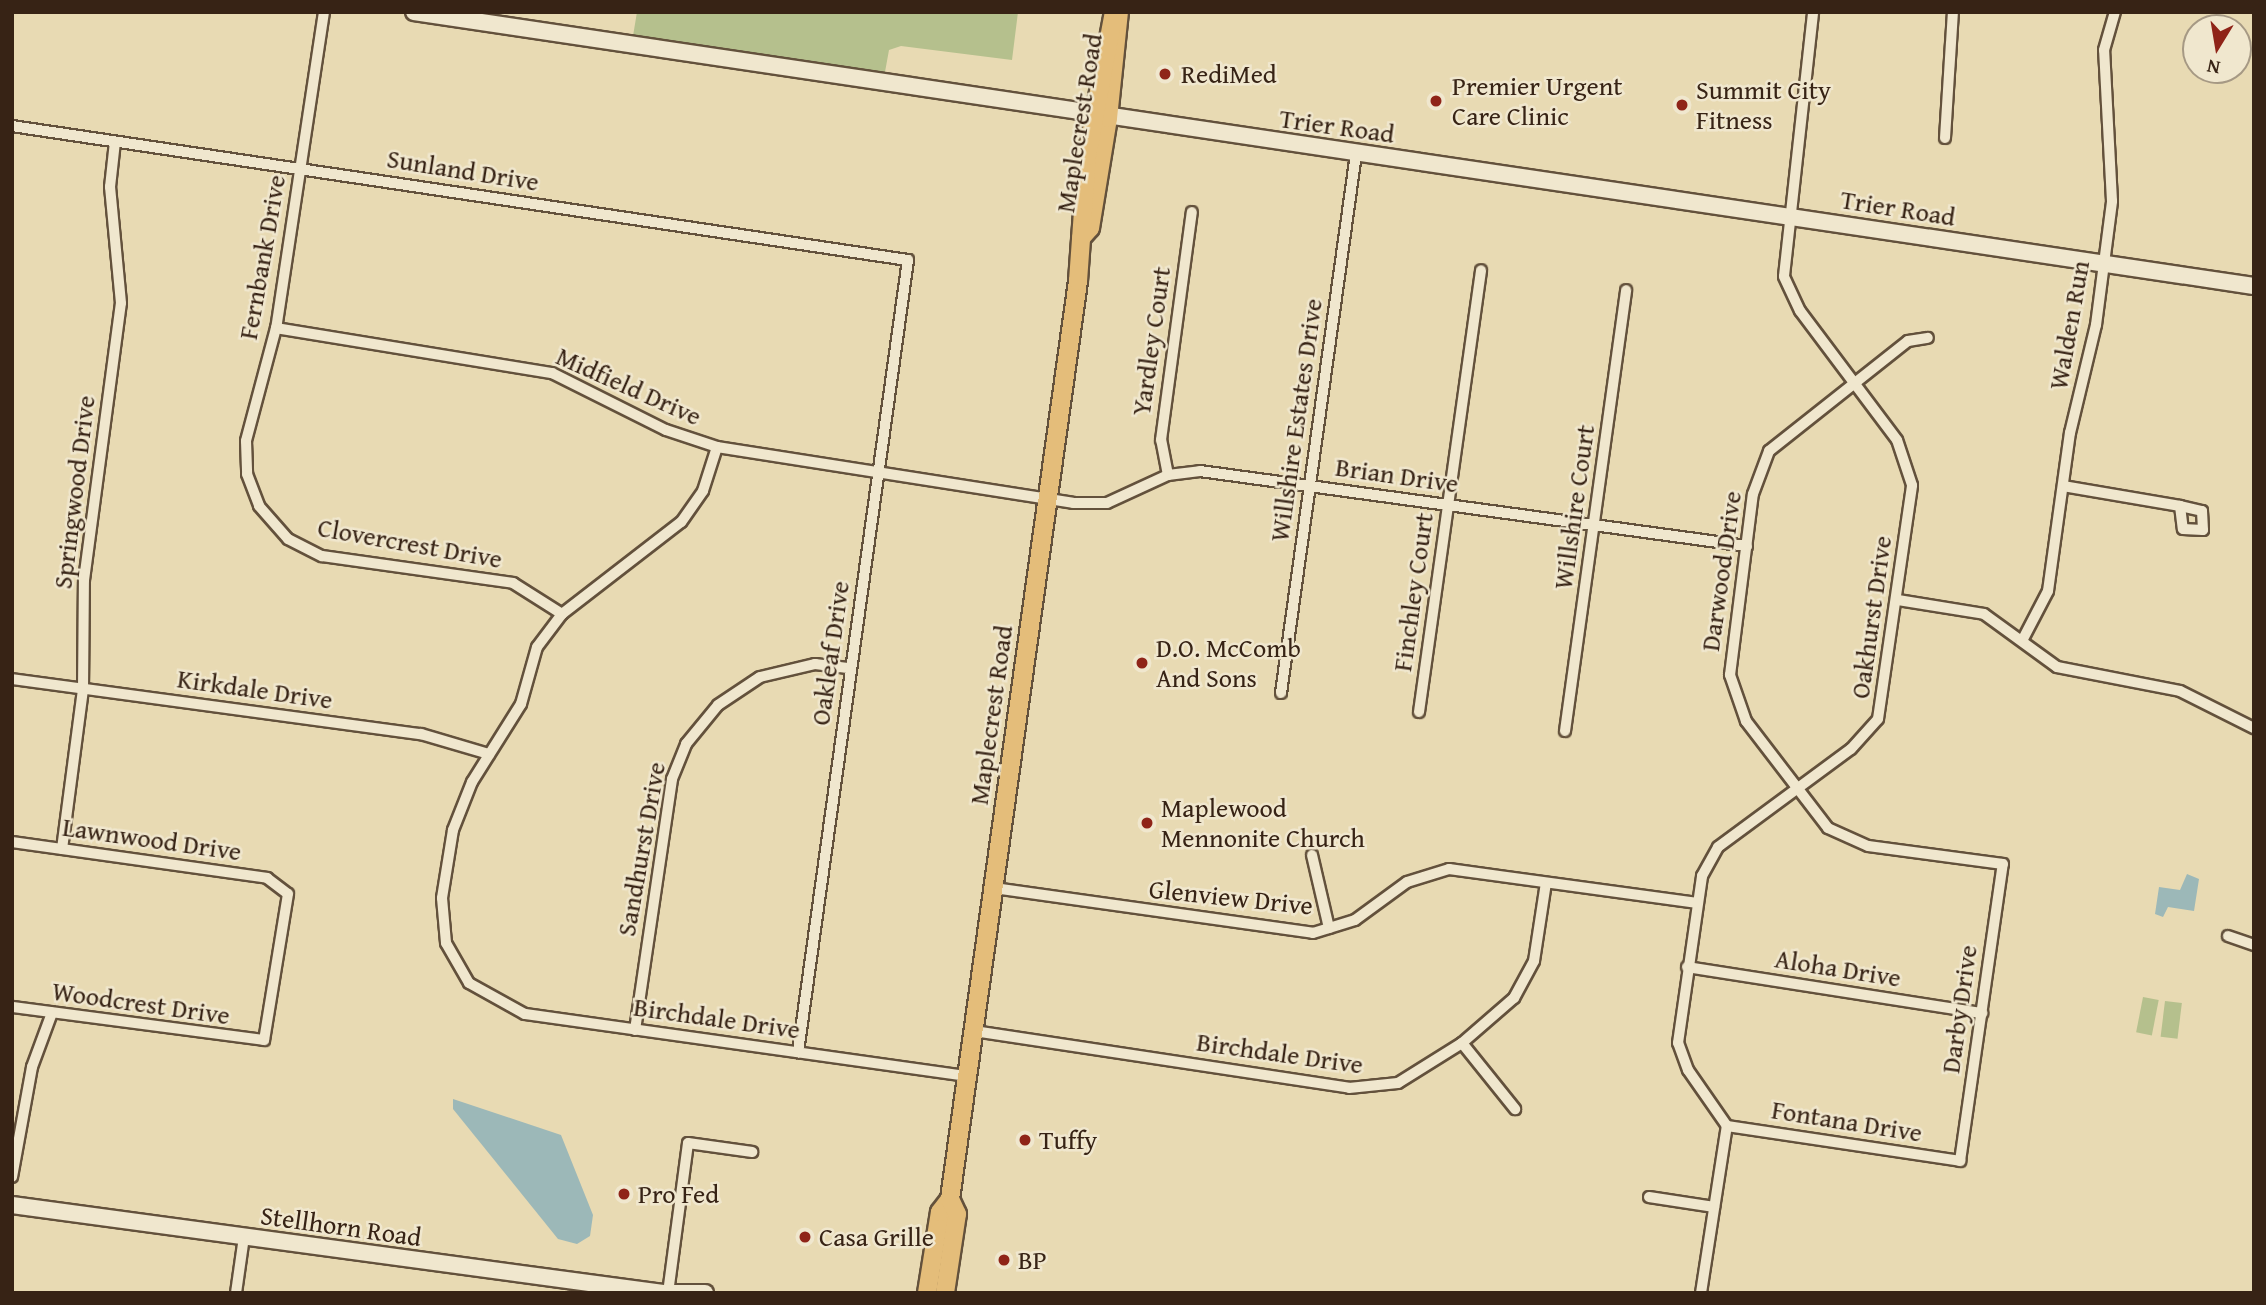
<!DOCTYPE html>
<style>
body{margin:0}
#map{position:relative;width:2266px;height:1305px;overflow:hidden;background:#e8dab3;font-family:"Gentium Book Plus",serif}
div>[style]{position:absolute}
.green>*{inset:0;background:#b5c08d;transform-origin:0 0}
.water>*{inset:0;background:#9cb8b8}
.roads{filter:drop-shadow(2px 0 #63513c) drop-shadow(-2px 0 #63513c) drop-shadow(0 2px #63513c) drop-shadow(0 -2px #63513c)}
.street>*{height:10px;margin:-5px;padding:0 5px;transform-origin:5px;border-radius:5px;background:#f0e7ce}
.secondary>*{height:16px;margin:-8px;padding:0 8px;transform-origin:8px;border-radius:8px;background:#f0e7ce}
.primary>*{height:18px;margin:-9px;padding:0 9px;transform-origin:9px;border-radius:9px;background:#e4bd7a}
.dots>*{width:19px;height:19px;translate:-50% -50%;box-sizing:border-box;border:4px solid #f0e7ce;border-radius:50%}
span{translate:-50% -50%;white-space:nowrap;text-align:center;line-height:1.15;-webkit-text-stroke:5px #f0e7ce;paint-order:stroke}
.poi-label{font-size:26px;color:#372315}
.left{translate:0 -50%;text-align:left}
.street-label{font-size:26px;color:#372315}
.frame{position:absolute;inset:0;border:14px solid #372315;pointer-events:none}
.north{position:absolute;left:2182px;top:14px;width:70px;height:70px;box-sizing:border-box;background:#f0e7ce;border:2px solid #a69984;border-radius:50%;rotate:191deg;font-size:19px;font-weight:700;line-height:28px;text-align:center;color:#372315}
.north::after{content:'';display:block;margin:auto;width:24px;height:32px;background:#8f2418;clip-path:polygon(50% 0,100% 100%,50% 72%,0 100%)}
</style>
<div id="map">
<div class="green">
<i style="clip-path:polygon(637px 12px,1018px 12px,1012px 60px,901px 46px,889px 50px,885px 72px,633px 36px)"></i>
<i style="left:2143px;top:997px;width:16px;height:36px;rotate:11deg"></i>
<i style="left:2165px;top:1001px;width:17px;height:36px;rotate:7deg"></i>
</div>
<div class="water">
<i style="clip-path:polygon(2187px 874px,2199px 879px,2194px 911px,2168px 907px,2163px 917px,2155px 914px,2159px 887px,2180px 890px)"></i>
<i style="clip-path:polygon(453px 1099px,561px 1135px,593px 1215px,590px 1236px,577px 1244px,558px 1239px,453px 1109px)"></i>
</div>
<div class="roads">
<div class="street">
<i style="left:324px;top:12px;width:320px;rotate:98.6deg"></i>
<i style="left:276px;top:328px;width:117px;rotate:104.9deg"></i>
<i style="left:246px;top:441px;width:33px;rotate:88deg"></i>
<i style="left:247px;top:474px;width:34px;rotate:69deg"></i>
<i style="left:259px;top:506px;width:44px;rotate:48.7deg"></i>
<i style="left:288px;top:539px;width:38px;rotate:27deg"></i>
<i style="left:322px;top:556px;width:193px;rotate:8deg"></i>
<i style="left:513px;top:583px;width:58px;rotate:32.3deg"></i>
<i style="left:12px;top:126px;width:906px;rotate:8.51deg"></i>
<i style="left:908px;top:260px;width:800px;rotate:97.91deg"></i>
<i style="left:1945px;top:138px;width:126px;rotate:-86.4deg"></i>
<i style="left:276px;top:328px;width:280px;rotate:9.3deg"></i>
<i style="left:552px;top:373px;width:127px;rotate:26.6deg"></i>
<i style="left:666px;top:430px;width:54px;rotate:18.4deg"></i>
<i style="left:717px;top:447px;width:360px;rotate:8.9deg"></i>
<i style="left:1073px;top:503px;width:34px"></i>
<i style="left:1107px;top:503px;width:67px;rotate:-24.7deg"></i>
<i style="left:1168px;top:475px;width:32px;rotate:-7deg"></i>
<i style="left:1200px;top:471px;width:552px;rotate:7.81deg"></i>
<i style="left:717px;top:447px;width:46px;rotate:107.7deg"></i>
<i style="left:703px;top:491px;width:38px;rotate:125deg"></i>
<i style="left:681px;top:522px;width:150px;rotate:142.3deg"></i>
<i style="left:562px;top:614px;width:41px;rotate:127.1deg"></i>
<i style="left:537px;top:647px;width:59px;rotate:105.7deg"></i>
<i style="left:521px;top:704px;width:92px;rotate:122.1deg"></i>
<i style="left:472px;top:782px;width:52px;rotate:111.6deg"></i>
<i style="left:453px;top:830px;width:69px;rotate:99.2deg"></i>
<i style="left:442px;top:898px;width:45px;rotate:84.9deg"></i>
<i style="left:446px;top:943px;width:46px;rotate:60.1deg"></i>
<i style="left:469px;top:983px;width:64px;rotate:29deg"></i>
<i style="left:525px;top:1014px;width:447px;rotate:8deg"></i>
<i style="left:1168px;top:475px;width:36px;rotate:-101deg"></i>
<i style="left:1161px;top:440px;width:230px;rotate:-82.3deg"></i>
<i style="left:2063px;top:486px;width:119px;rotate:9.7deg"></i>
<i style="left:2180px;top:506px;width:23px;rotate:83deg"></i>
<i style="left:2183px;top:529px;width:20px;rotate:3deg"></i>
<i style="left:2203px;top:530px;width:19px;rotate:-93deg"></i>
<i style="left:2202px;top:511px;width:23px;rotate:-167deg"></i>
<i style="left:1898px;top:600px;width:87px;rotate:9.2deg"></i>
<i style="left:1984px;top:614px;width:90px;rotate:36deg"></i>
<i style="left:2057px;top:667px;width:125px;rotate:11deg"></i>
<i style="left:2180px;top:691px;width:83px;rotate:26.6deg"></i>
<i style="left:2023px;top:639px;width:54px;rotate:-62.5deg"></i>
<i style="left:2048px;top:591px;width:160px;rotate:-82.1deg"></i>
<i style="left:2070px;top:433px;width:111px;rotate:-76.5deg"></i>
<i style="left:2096px;top:325px;width:125px;rotate:-82.6deg"></i>
<i style="left:2112px;top:201px;width:151px;rotate:-93deg"></i>
<i style="left:2104px;top:50px;width:40px;rotate:-74deg"></i>
<i style="left:12px;top:679px;width:413px;rotate:7.7deg"></i>
<i style="left:421px;top:734px;width:71px;rotate:16.4deg"></i>
<i style="left:1281px;top:693px;width:544px;rotate:-82.08deg"></i>
<i style="left:1419px;top:712px;width:446px;rotate:-82deg"></i>
<i style="left:1565px;top:731px;width:445px;rotate:-82.1deg"></i>
<i style="left:12px;top:842px;width:258px;rotate:8deg"></i>
<i style="left:267px;top:878px;width:26px;rotate:37deg"></i>
<i style="left:288px;top:894px;width:148px;rotate:99.3deg"></i>
<i style="left:264px;top:1040px;width:254px;rotate:-172.5deg"></i>
<i style="left:62px;top:849px;width:161px;rotate:-82.5deg"></i>
<i style="left:83px;top:689px;width:109px;rotate:-89.5deg"></i>
<i style="left:84px;top:580px;width:279px;rotate:-82.4deg"></i>
<i style="left:121px;top:303px;width:117px;rotate:-95.4deg"></i>
<i style="left:110px;top:187px;width:45px;rotate:-83.7deg"></i>
<i style="left:1312px;top:855px;width:75px;rotate:76.9deg"></i>
<i style="left:994px;top:888px;width:322px;rotate:8deg"></i>
<i style="left:1313px;top:933px;width:44px;rotate:-17.2deg"></i>
<i style="left:1355px;top:920px;width:64px;rotate:-36.2deg"></i>
<i style="left:1407px;top:882px;width:44px;rotate:-17.2deg"></i>
<i style="left:1449px;top:869px;width:249px;rotate:7.8deg"></i>
<i style="left:2228px;top:936px;width:28px;rotate:19deg"></i>
<i style="left:1687px;top:967px;width:299px;rotate:8.9deg"></i>
<i style="left:635px;top:1030px;width:254px;rotate:-81.6deg"></i>
<i style="left:672px;top:779px;width:38px;rotate:-68deg"></i>
<i style="left:686px;top:744px;width:50px;rotate:-50.6deg"></i>
<i style="left:718px;top:705px;width:50px;rotate:-33.7deg"></i>
<i style="left:760px;top:677px;width:57px;rotate:-13.3deg"></i>
<i style="left:815px;top:664px;width:35px;rotate:7deg"></i>
<i style="left:974px;top:1031px;width:379px;rotate:8.6deg"></i>
<i style="left:1349px;top:1088px;width:49px;rotate:-5.8deg"></i>
<i style="left:1398px;top:1083px;width:75px;rotate:-32deg"></i>
<i style="left:1462px;top:1043px;width:69px;rotate:-40.9deg"></i>
<i style="left:1514px;top:998px;width:42px;rotate:-61.6deg"></i>
<i style="left:1534px;top:961px;width:79px;rotate:-81.3deg"></i>
<i style="left:1462px;top:1043px;width:85px;rotate:51.2deg"></i>
<i style="left:1727px;top:1126px;width:236px;rotate:8.5deg"></i>
<i style="left:1960px;top:1161px;width:300px;rotate:-81.8deg"></i>
<i style="left:2003px;top:864px;width:136px;rotate:-172.4deg"></i>
<i style="left:1868px;top:846px;width:44px;rotate:-155.8deg"></i>
<i style="left:1828px;top:828px;width:135px;rotate:-127.5deg"></i>
<i style="left:1746px;top:721px;width:49px;rotate:-109.2deg"></i>
<i style="left:1730px;top:675px;width:182px;rotate:-82.8deg"></i>
<i style="left:1753px;top:494px;width:46px;rotate:-69.6deg"></i>
<i style="left:1769px;top:451px;width:177px;rotate:-38.4deg"></i>
<i style="left:1908px;top:341px;width:20px;rotate:-9deg"></i>
<i style="left:12px;top:1177px;width:112px;rotate:-79.7deg"></i>
<i style="left:32px;top:1067px;width:58px;rotate:-69.7deg"></i>
<i style="left:1649px;top:1197px;width:66px;rotate:8.7deg"></i>
<i style="left:236px;top:1293px;width:57px;rotate:-81.9deg"></i>
<i style="left:668px;top:1293px;width:151px;rotate:-82.4deg"></i>
<i style="left:688px;top:1143px;width:65px;rotate:8deg"></i>
<i style="left:1701px;top:1293px;width:169px;rotate:-81.2deg"></i>
<i style="left:1727px;top:1126px;width:68px;rotate:-124.9deg"></i>
<i style="left:1688px;top:1070px;width:29px;rotate:-110deg"></i>
<i style="left:1678px;top:1043px;width:169px;rotate:-81.8deg"></i>
<i style="left:1702px;top:876px;width:33px;rotate:-61deg"></i>
<i style="left:1718px;top:847px;width:165px;rotate:-36.4deg"></i>
<i style="left:1851px;top:749px;width:40px;rotate:-48deg"></i>
<i style="left:1878px;top:719px;width:236px;rotate:-81.7deg"></i>
<i style="left:1912px;top:485px;width:47px;rotate:-108.4deg"></i>
<i style="left:1897px;top:440px;width:161px;rotate:-126.9deg"></i>
<i style="left:1800px;top:311px;width:38px;rotate:-115deg"></i>
<i style="left:1784px;top:276px;width:266px;rotate:-83.7deg"></i>
</div>
<div class="secondary">
<i style="left:414px;top:12px;width:1860px;rotate:8.47deg"></i>
<i style="left:12px;top:1205px;width:657px;rotate:7.7deg"></i>
<i style="left:672px;top:1293px;width:33px"></i>
</div>
<div class="primary">
<i style="left:1081px;top:238px;width:13px;rotate:-48deg"></i>
<i style="left:1090px;top:228px;width:111px;rotate:-80.7deg"></i>
<i style="left:1108px;top:118px;width:107px;rotate:-84.1deg"></i>
<i style="left:927px;top:1293px;width:82px;rotate:-80.9deg"></i>
<i style="left:940px;top:1212px;width:16px;rotate:-52deg"></i>
<i style="left:950px;top:1199px;width:927px;rotate:-82.06deg"></i>
<i style="left:1078px;top:281px;width:125px;rotate:-85.9deg"></i>
<i style="left:1087px;top:156px;width:147px;rotate:-79.4deg"></i>
<i style="left:945px;top:1293px;width:80px;rotate:-81.4deg"></i>
<i style="left:957px;top:1214px;width:17px;rotate:-115deg"></i>
</div>
</div>
<div class="dots">
<i style="left:1165px;top:74px;background:#8f2418"></i>
<i style="left:1436px;top:101px;background:#8f2418"></i>
<i style="left:1682px;top:105px;background:#8f2418"></i>
<i style="left:1142px;top:663px;background:#8f2418"></i>
<i style="left:1147px;top:823px;background:#8f2418"></i>
<i style="left:1025px;top:1140px;background:#8f2418"></i>
<i style="left:624px;top:1194px;background:#8f2418"></i>
<i style="left:805px;top:1237px;background:#8f2418"></i>
<i style="left:1004px;top:1260px;background:#8f2418"></i>
</div>
<div class="poi-label">
<span class="left" style="left:1181px;top:74px">RediMed</span>
<span class="left" style="left:1452px;top:101px">Premier Urgent<br>Care Clinic</span>
<span class="left" style="left:1696px;top:105px">Summit City<br>Fitness</span>
<span class="left" style="left:1156px;top:663px">D.O. McComb<br>And Sons</span>
<span class="left" style="left:1161px;top:823px">Maplewood<br>Mennonite Church</span>
<span class="left" style="left:1039px;top:1140px">Tuffy</span>
<span class="left" style="left:638px;top:1194px">Pro Fed</span>
<span class="left" style="left:819px;top:1237px">Casa Grille</span>
<span class="left" style="left:1018px;top:1260px">BP</span>
</div>
<div class="street-label">
<span style="left:1079px;top:123px;rotate:-81deg">Maplecrest Road</span>
<span style="left:1337px;top:126px;rotate:8deg">Trier Road</span>
<span style="left:463px;top:170px;rotate:9deg">Sunland Drive</span>
<span style="left:1898px;top:208px;rotate:9deg">Trier Road</span>
<span style="left:262px;top:257px;rotate:-80deg">Fernbank Drive</span>
<span style="left:2069px;top:325px;rotate:-80deg">Walden Run</span>
<span style="left:1151px;top:341px;rotate:-82deg">Yardley Court</span>
<span style="left:629px;top:386px;rotate:24deg">Midfield Drive</span>
<span style="left:1296px;top:420px;rotate:-82deg">Willshire Estates Drive</span>
<span style="left:1397px;top:475px;rotate:8deg">Brian Drive</span>
<span style="left:74px;top:492px;rotate:-83deg">Springwood Drive</span>
<span style="left:1574px;top:507px;rotate:-82deg">Willshire Court</span>
<span style="left:410px;top:543px;rotate:10deg">Clovercrest Drive</span>
<span style="left:1721px;top:571px;rotate:-82deg">Darwood Drive</span>
<span style="left:1413px;top:592px;rotate:-82deg">Finchley Court</span>
<span style="left:1871px;top:617px;rotate:-82deg">Oakhurst Drive</span>
<span style="left:830px;top:653px;rotate:-82deg">Oakleaf Drive</span>
<span style="left:255px;top:689px;rotate:8deg">Kirkdale Drive</span>
<span style="left:991px;top:715px;rotate:-82deg">Maplecrest Road</span>
<span style="left:152px;top:839px;rotate:8deg">Lawnwood Drive</span>
<span style="left:641px;top:849px;rotate:-80deg">Sandhurst Drive</span>
<span style="left:1231px;top:897px;rotate:6deg">Glenview Drive</span>
<span style="left:1838px;top:968px;rotate:9deg">Aloha Drive</span>
<span style="left:141px;top:1003px;rotate:8deg">Woodcrest Drive</span>
<span style="left:1959px;top:1009px;rotate:-82deg">Darby Drive</span>
<span style="left:717px;top:1018px;rotate:8deg">Birchdale Drive</span>
<span style="left:1280px;top:1053px;rotate:8deg">Birchdale Drive</span>
<span style="left:1847px;top:1121px;rotate:9deg">Fontana Drive</span>
<span style="left:341px;top:1226px;rotate:8deg">Stellhorn Road</span>
</div>
<div class="frame"></div>
<div class="north">N</div>
</div>
